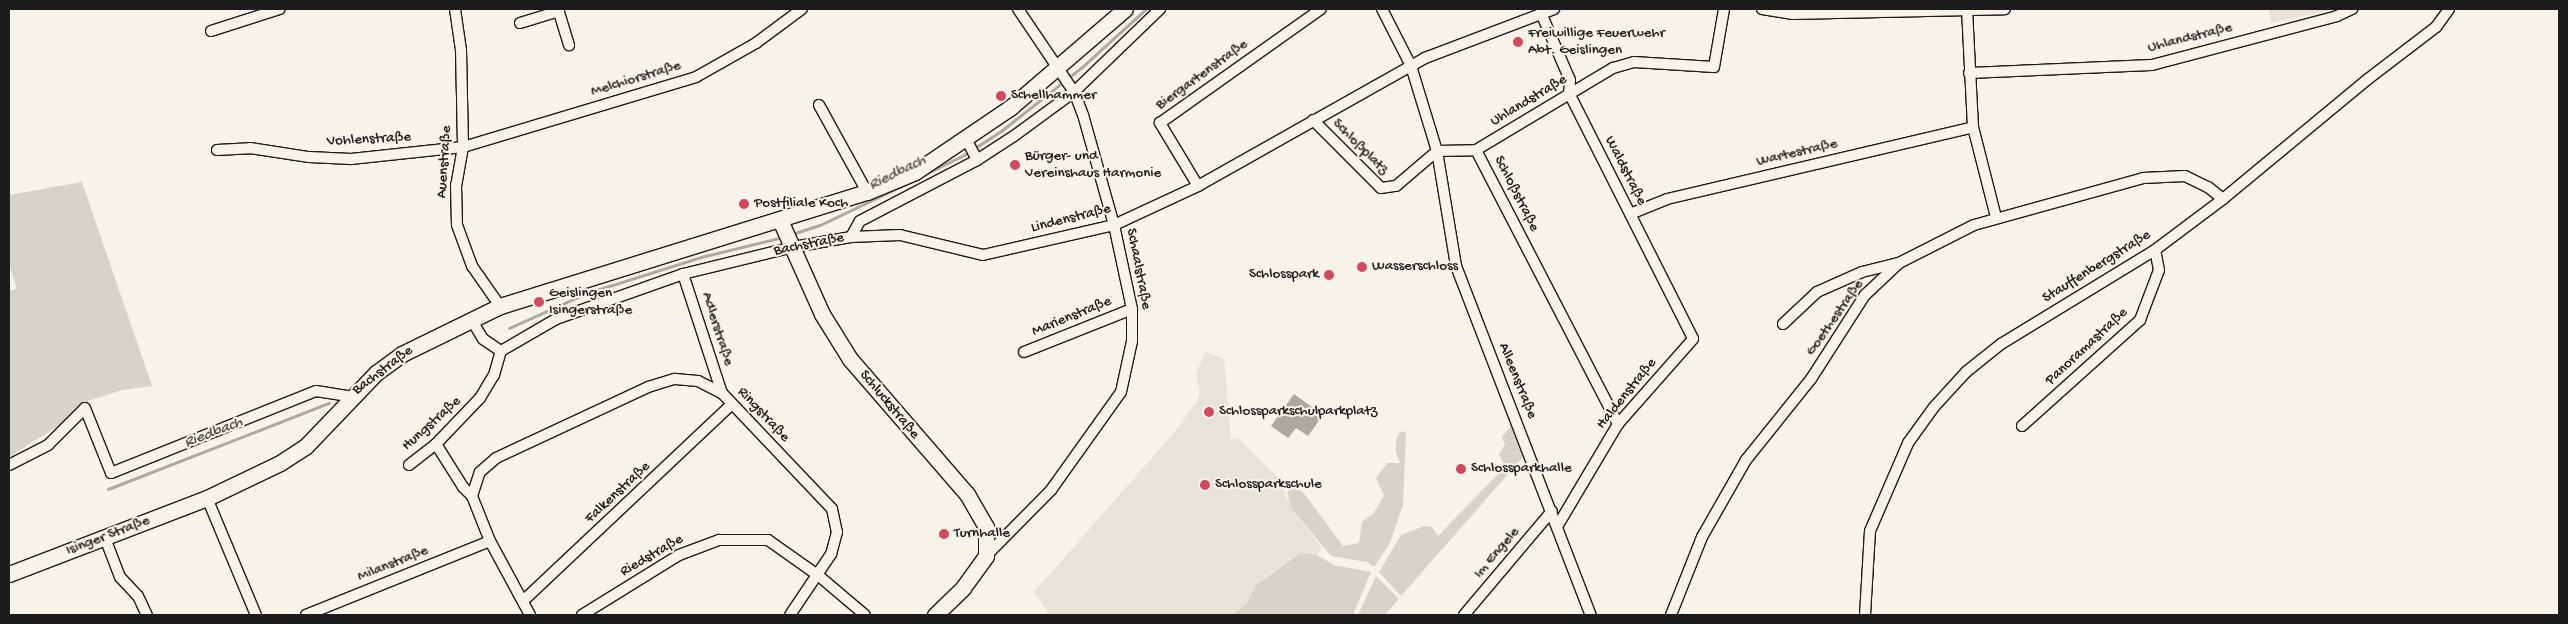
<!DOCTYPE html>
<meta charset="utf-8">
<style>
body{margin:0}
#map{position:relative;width:2568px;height:624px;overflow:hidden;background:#f7f3e8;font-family:"Gochi Hand",sans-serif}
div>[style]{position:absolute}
.built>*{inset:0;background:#e6e3d9}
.green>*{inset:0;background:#d7d3cb}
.water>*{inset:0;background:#aca9a2}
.stream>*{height:3px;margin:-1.5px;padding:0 1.5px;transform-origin:1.5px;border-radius:1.5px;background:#aca9a2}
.roads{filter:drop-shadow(1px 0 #1c1c1c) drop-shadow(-1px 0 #1c1c1c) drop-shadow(0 1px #1c1c1c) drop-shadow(0 -1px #1c1c1c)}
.street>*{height:10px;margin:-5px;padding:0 5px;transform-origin:5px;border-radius:5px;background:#f7f3e8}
.secondary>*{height:15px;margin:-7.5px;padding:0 7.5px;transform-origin:7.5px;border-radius:7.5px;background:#f7f3e8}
.dots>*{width:14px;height:14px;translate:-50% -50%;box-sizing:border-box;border:2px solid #f7f3e8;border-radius:50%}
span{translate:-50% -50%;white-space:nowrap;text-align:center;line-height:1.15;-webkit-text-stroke:4px #f7f3e8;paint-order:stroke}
.poi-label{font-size:15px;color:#1c1c1c}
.left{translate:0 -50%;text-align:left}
.right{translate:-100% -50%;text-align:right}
.street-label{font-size:15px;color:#1c1c1c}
.water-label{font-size:16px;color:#565452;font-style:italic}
.frame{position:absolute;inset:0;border:10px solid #1c1c1c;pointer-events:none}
</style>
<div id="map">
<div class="built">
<i style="clip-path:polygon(2269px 9px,2338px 9px,2271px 23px)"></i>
<i style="clip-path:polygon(1205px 352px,1224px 359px,1231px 439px,1238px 438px,1279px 479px,1291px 508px,1322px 548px,1317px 555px,1300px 553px,1276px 569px,1256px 585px,1247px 603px,1232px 615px,1050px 615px,1034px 592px,1173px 434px,1198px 400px,1200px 392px,1196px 374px)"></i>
</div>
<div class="green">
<i style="clip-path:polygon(82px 182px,152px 386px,122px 390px,88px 401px,58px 426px,9px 457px,9px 291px,17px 289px,9px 264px,9px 195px)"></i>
<i style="clip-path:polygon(1511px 426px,1523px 457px,1401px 596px,1379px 572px,1401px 535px,1424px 526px,1432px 527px,1438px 536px,1505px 467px,1499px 454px,1505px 445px,1502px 437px)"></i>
<i style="clip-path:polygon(1406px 431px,1403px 505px,1390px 543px,1374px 567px,1367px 562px,1331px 556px,1291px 508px,1287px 492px,1293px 487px,1303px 492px,1343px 546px,1359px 543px,1362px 522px,1374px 513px,1384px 495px,1376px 478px,1387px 463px,1400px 463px,1396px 453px,1396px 441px,1399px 433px)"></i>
<i style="clip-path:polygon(1300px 553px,1317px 555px,1334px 565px,1371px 572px,1353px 615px,1232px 615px,1247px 603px,1256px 585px)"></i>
<i style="clip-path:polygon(1376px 576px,1399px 599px,1385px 615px,1358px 615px)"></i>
</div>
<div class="water">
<i style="clip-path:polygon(1294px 394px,1323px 415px,1308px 436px,1296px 428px,1288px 438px,1271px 426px)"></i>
</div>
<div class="stream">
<i style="left:919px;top:177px;width:50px;rotate:-26.1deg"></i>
<i style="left:964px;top:155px;width:44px;rotate:-33deg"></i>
<i style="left:1001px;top:131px;width:103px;rotate:-38.3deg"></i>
<i style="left:1082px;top:67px;width:86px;rotate:-42.2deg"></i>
<i style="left:792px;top:234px;width:29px;rotate:-18deg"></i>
<i style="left:820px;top:225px;width:102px;rotate:-25.6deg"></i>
<i style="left:509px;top:328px;width:85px;rotate:-24.2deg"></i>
<i style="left:587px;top:293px;width:120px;rotate:-17.5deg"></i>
<i style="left:701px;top:257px;width:84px;rotate:-13.7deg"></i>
<i style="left:108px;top:489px;width:237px;rotate:-21.3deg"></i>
</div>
<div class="roads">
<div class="street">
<i style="left:455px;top:9px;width:41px;rotate:81.7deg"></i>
<i style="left:461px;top:50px;width:97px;rotate:88.8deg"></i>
<i style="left:463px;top:147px;width:39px;rotate:100deg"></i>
<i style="left:456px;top:185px;width:40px;rotate:88.6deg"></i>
<i style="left:457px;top:225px;width:44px;rotate:69.9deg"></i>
<i style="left:472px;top:266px;width:49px;rotate:55deg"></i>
<i style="left:558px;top:9px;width:38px;rotate:73deg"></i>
<i style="left:1382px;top:9px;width:64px;rotate:63deg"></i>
<i style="left:1411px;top:66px;width:89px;rotate:73deg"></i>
<i style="left:1437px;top:151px;width:117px;rotate:80.6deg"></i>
<i style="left:1456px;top:266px;width:374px;rotate:68.9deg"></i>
<i style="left:1762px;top:9px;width:30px;rotate:9deg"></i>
<i style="left:1792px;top:14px;width:213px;rotate:-1.3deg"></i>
<i style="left:1967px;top:9px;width:118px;rotate:87.1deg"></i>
<i style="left:1973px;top:127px;width:93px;rotate:75.7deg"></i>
<i style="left:1541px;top:13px;width:73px;rotate:66.6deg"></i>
<i style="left:1570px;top:80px;width:13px;rotate:94deg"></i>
<i style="left:1569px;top:93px;width:275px;rotate:63.2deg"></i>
<i style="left:1693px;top:339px;width:113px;rotate:131.4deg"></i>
<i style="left:1618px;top:424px;width:117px;rotate:120.7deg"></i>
<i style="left:520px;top:23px;width:41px;rotate:-17.1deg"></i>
<i style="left:211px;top:31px;width:72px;rotate:-17.7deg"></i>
<i style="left:1969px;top:73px;width:183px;rotate:-2.5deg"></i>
<i style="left:2152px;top:65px;width:191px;rotate:-14.8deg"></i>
<i style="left:2337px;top:16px;width:17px;rotate:-25deg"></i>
<i style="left:819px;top:105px;width:99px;rotate:61.1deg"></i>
<i style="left:1313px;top:120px;width:96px;rotate:45deg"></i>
<i style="left:1381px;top:188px;width:15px;rotate:-8deg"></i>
<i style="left:1396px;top:186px;width:54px;rotate:-40.5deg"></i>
<i style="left:966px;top:139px;width:24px;rotate:62deg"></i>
<i style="left:217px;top:150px;width:33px;rotate:-3deg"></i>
<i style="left:250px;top:148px;width:60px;rotate:8.7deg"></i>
<i style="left:309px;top:157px;width:42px;rotate:2.7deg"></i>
<i style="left:351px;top:159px;width:113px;rotate:-6.1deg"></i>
<i style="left:463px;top:147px;width:243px;rotate:-16.7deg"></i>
<i style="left:696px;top:77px;width:69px;rotate:-29.5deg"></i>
<i style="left:756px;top:43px;width:57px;rotate:-36.5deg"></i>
<i style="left:1476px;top:150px;width:309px;rotate:62.6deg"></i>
<i style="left:1437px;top:151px;width:39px;rotate:-1deg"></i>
<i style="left:1476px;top:150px;width:160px;rotate:-30.9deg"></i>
<i style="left:1613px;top:68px;width:22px;rotate:-16deg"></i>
<i style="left:1634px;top:62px;width:80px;rotate:3.6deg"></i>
<i style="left:1714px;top:67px;width:59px;rotate:-80.2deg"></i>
<i style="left:1198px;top:186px;width:74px;rotate:-121.1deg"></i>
<i style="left:1160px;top:123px;width:197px;rotate:-35.3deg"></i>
<i style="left:1630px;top:214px;width:40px;rotate:-22deg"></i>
<i style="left:1667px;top:199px;width:314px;rotate:-13.2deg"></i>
<i style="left:851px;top:237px;width:18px;rotate:-61deg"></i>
<i style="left:860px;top:221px;width:132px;rotate:-27.5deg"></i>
<i style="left:977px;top:160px;width:44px;rotate:-33deg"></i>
<i style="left:1014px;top:136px;width:74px;rotate:-36.3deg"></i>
<i style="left:1074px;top:92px;width:120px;rotate:-44deg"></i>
<i style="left:683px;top:274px;width:125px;rotate:71.9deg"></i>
<i style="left:471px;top:319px;width:23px;rotate:59deg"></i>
<i style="left:483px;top:339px;width:22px;rotate:34deg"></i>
<i style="left:501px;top:351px;width:64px;rotate:-30.2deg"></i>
<i style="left:556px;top:319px;width:135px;rotate:-19.5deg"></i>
<i style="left:683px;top:274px;width:113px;rotate:-13.8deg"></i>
<i style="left:793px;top:247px;width:59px;rotate:-9.8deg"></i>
<i style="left:851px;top:237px;width:49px;rotate:-2.3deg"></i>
<i style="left:900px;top:235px;width:85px;rotate:13.5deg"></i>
<i style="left:983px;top:255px;width:134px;rotate:-12.9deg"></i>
<i style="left:1114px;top:225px;width:93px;rotate:-24.9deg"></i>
<i style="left:1198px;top:186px;width:261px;rotate:-29.4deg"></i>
<i style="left:1425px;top:58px;width:138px;rotate:-20.8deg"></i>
<i style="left:1783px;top:324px;width:47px;rotate:-43.3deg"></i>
<i style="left:1817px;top:292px;width:49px;rotate:-24deg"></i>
<i style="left:1862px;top:272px;width:37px;rotate:-14deg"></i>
<i style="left:1024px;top:352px;width:116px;rotate:-21.7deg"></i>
<i style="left:2022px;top:426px;width:159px;rotate:-41.9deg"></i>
<i style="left:2140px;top:320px;width:53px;rotate:-69.2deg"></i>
<i style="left:2159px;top:270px;width:20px;rotate:-101deg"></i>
<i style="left:436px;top:444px;width:51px;rotate:57.9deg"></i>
<i style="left:463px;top:487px;width:13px;rotate:45deg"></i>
<i style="left:472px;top:496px;width:48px;rotate:68.2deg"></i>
<i style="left:490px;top:541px;width:84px;rotate:61.6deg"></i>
<i style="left:9px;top:465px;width:44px;rotate:-27.1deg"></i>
<i style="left:48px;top:445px;width:52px;rotate:-45deg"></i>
<i style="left:85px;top:408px;width:70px;rotate:68.2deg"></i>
<i style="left:111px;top:473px;width:221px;rotate:-21.8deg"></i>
<i style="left:316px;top:391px;width:36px;rotate:9deg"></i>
<i style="left:409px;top:465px;width:34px;rotate:-38deg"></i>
<i style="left:436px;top:444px;width:64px;rotate:-46.3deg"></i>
<i style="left:480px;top:398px;width:27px;rotate:-59deg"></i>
<i style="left:494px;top:375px;width:25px;rotate:-74deg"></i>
<i style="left:472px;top:496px;width:25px;rotate:-72deg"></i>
<i style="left:480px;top:472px;width:21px;rotate:-41deg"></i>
<i style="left:496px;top:458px;width:168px;rotate:-25deg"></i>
<i style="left:648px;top:387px;width:28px;rotate:-17deg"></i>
<i style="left:675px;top:379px;width:23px;rotate:5deg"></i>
<i style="left:698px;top:381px;width:27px;rotate:27deg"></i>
<i style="left:722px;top:393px;width:160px;rotate:46.5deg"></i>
<i style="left:832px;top:509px;width:24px;rotate:78deg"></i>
<i style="left:837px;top:532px;width:23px;rotate:105deg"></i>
<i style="left:831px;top:554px;width:73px;rotate:123.9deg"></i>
<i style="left:207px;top:498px;width:127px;rotate:67.3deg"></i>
<i style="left:105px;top:538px;width:42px;rotate:69deg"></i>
<i style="left:120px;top:577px;width:26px;rotate:47deg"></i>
<i style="left:138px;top:596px;width:21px;rotate:65deg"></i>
<i style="left:986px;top:556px;width:93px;rotate:-45.4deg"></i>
<i style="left:1051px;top:490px;width:120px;rotate:-54.5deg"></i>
<i style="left:1121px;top:392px;width:52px;rotate:-77.8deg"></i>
<i style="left:1132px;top:341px;width:32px;rotate:-90deg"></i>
<i style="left:1132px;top:309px;width:86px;rotate:-102.1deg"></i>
<i style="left:1114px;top:225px;width:114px;rotate:-105.7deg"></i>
<i style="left:1083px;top:115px;width:25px;rotate:-111deg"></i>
<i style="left:1074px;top:92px;width:100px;rotate:-124deg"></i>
<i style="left:523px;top:601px;width:287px;rotate:-43.3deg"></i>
<i style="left:306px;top:615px;width:198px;rotate:-21.9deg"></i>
<i style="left:582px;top:615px;width:114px;rotate:-31.7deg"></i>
<i style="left:679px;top:555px;width:43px;rotate:-20.6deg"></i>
<i style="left:719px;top:540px;width:49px"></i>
<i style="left:768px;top:540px;width:62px;rotate:35.2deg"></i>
<i style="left:819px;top:576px;width:60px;rotate:40.3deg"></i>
<i style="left:1464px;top:615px;width:136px;rotate:-49.8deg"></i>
<i style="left:1671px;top:615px;width:84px;rotate:-68.3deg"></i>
<i style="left:1702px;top:537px;width:89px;rotate:-60.3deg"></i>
<i style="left:1746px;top:460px;width:104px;rotate:-51.3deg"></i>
<i style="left:1811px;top:379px;width:100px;rotate:-57.3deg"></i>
<i style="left:1865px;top:295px;width:47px;rotate:-43.3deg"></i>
<i style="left:1899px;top:263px;width:84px;rotate:-26.9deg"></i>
<i style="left:1974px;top:225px;width:175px;rotate:-15.5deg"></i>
<i style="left:2143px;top:178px;width:42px;rotate:-2.7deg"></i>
<i style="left:2185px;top:176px;width:25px;rotate:26deg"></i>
<i style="left:2208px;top:187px;width:19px;rotate:39deg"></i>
<i style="left:1865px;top:615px;width:84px;rotate:-86.6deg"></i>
<i style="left:1870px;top:531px;width:96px;rotate:-66.6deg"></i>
<i style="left:1908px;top:443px;width:44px;rotate:-54.2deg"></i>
<i style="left:1934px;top:407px;width:47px;rotate:-47.6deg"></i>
<i style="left:1966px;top:372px;width:45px;rotate:-38.7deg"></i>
<i style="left:2001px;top:344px;width:180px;rotate:-31.4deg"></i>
<i style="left:2155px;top:250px;width:85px;rotate:-36.9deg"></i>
<i style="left:2223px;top:199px;width:188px;rotate:-39.6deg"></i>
<i style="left:2368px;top:79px;width:86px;rotate:-37.4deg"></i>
<i style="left:2436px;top:27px;width:22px;rotate:-54deg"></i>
</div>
<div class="secondary">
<i style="left:780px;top:220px;width:103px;rotate:65.9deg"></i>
<i style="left:822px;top:314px;width:53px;rotate:58.1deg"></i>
<i style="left:850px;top:359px;width:179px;rotate:49.1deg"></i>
<i style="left:967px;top:494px;width:38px;rotate:60deg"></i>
<i style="left:986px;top:527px;width:29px;rotate:90deg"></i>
<i style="left:986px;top:556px;width:39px;rotate:126deg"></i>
<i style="left:963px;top:588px;width:39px;rotate:136deg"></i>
<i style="left:9px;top:574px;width:212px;rotate:-21deg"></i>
<i style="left:207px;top:498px;width:81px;rotate:-25.6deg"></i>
<i style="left:280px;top:463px;width:31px;rotate:-33deg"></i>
<i style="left:306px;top:446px;width:101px;rotate:-46.2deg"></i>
<i style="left:376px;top:373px;width:32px;rotate:-36deg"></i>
<i style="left:402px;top:354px;width:109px;rotate:-26.1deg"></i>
<i style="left:500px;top:306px;width:384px;rotate:-17.3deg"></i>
<i style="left:867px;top:192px;width:52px;rotate:-22.6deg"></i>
<i style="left:915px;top:172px;width:116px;rotate:-34.1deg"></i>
<i style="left:1011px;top:107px;width:150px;rotate:-40.7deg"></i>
</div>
</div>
<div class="dots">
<i style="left:1518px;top:42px;background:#d1495b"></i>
<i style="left:1001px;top:96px;background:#d1495b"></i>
<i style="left:1015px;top:165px;background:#d1495b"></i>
<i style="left:744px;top:204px;background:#d1495b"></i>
<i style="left:1362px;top:267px;background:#d1495b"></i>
<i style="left:1329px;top:275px;background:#d1495b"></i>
<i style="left:539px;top:302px;background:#d1495b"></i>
<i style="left:1209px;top:412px;background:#d1495b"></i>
<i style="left:1461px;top:469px;background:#d1495b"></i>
<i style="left:1205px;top:485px;background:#d1495b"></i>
<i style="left:944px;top:534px;background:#d1495b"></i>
</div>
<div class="poi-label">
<span class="left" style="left:1528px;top:42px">Freiwillige Feuerwehr<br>Abt. Geislingen</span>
<span class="left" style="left:1011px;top:96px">Schellhammer</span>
<span class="left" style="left:1025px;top:165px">Bürger- und<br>Vereinshaus Harmonie</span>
<span class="left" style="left:754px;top:204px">Postfiliale Koch</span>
<span class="left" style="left:1372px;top:267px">Wasserschloss</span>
<span class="right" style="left:1319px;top:275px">Schlosspark</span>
<span class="left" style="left:549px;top:302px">Geislingen<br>Isingerstraße</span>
<span class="left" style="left:1219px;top:412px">Schlossparkschulparkplatz</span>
<span class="left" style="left:1471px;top:469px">Schlossparkhalle</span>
<span class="left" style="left:1215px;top:485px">Schlossparkschule</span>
<span class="left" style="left:954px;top:534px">Turnhalle</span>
</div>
<div class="street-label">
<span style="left:2190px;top:38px;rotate:-14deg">Uhlandstraße</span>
<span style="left:1202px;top:75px;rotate:-36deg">Biergartenstraße</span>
<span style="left:636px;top:79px;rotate:-17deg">Melchiorstraße</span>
<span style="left:1529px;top:101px;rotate:-31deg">Uhlandstraße</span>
<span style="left:369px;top:140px;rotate:-3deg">Vohlenstraße</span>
<span style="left:1360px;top:147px;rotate:45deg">Schloßplatz</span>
<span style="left:1797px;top:153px;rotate:-13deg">Wartestraße</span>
<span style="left:445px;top:162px;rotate:-86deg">Auenstraße</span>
<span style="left:1625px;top:171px;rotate:63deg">Waldstraße</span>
<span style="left:1516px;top:194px;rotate:63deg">Schloßstraße</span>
<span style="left:1071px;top:219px;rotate:-14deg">Lindenstraße</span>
<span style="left:809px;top:245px;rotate:-11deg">Bachstraße</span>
<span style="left:2097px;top:267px;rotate:-32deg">Stauffenbergstraße</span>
<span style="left:1138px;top:269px;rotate:79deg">Schaalstraße</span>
<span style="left:1072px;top:317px;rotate:-22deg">Marienstraße</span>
<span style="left:1835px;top:318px;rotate:-55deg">Goethestraße</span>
<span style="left:717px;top:329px;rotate:72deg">Adlerstraße</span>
<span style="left:2087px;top:347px;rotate:-43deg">Panoramastraße</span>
<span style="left:383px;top:371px;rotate:-37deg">Bachstraße</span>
<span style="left:1517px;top:381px;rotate:68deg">Alleenstraße</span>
<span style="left:1627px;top:394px;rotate:-51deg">Haldenstraße</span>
<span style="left:889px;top:405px;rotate:50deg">Schluckstraße</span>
<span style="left:763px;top:415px;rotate:47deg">Ringstraße</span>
<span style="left:432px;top:424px;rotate:-42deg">Hungstraße</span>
<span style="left:618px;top:493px;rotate:-43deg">Falkenstraße</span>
<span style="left:108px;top:536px;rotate:-21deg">Isinger Straße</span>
<span style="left:1497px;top:553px;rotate:-50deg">Im Engele</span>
<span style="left:652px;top:556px;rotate:-30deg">Riedstraße</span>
<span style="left:393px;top:564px;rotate:-22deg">Milanstraße</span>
</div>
<div class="water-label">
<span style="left:898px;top:174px;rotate:-26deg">Riedbach</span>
<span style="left:214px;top:434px;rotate:-21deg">Riedbach</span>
</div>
<div class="frame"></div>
</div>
